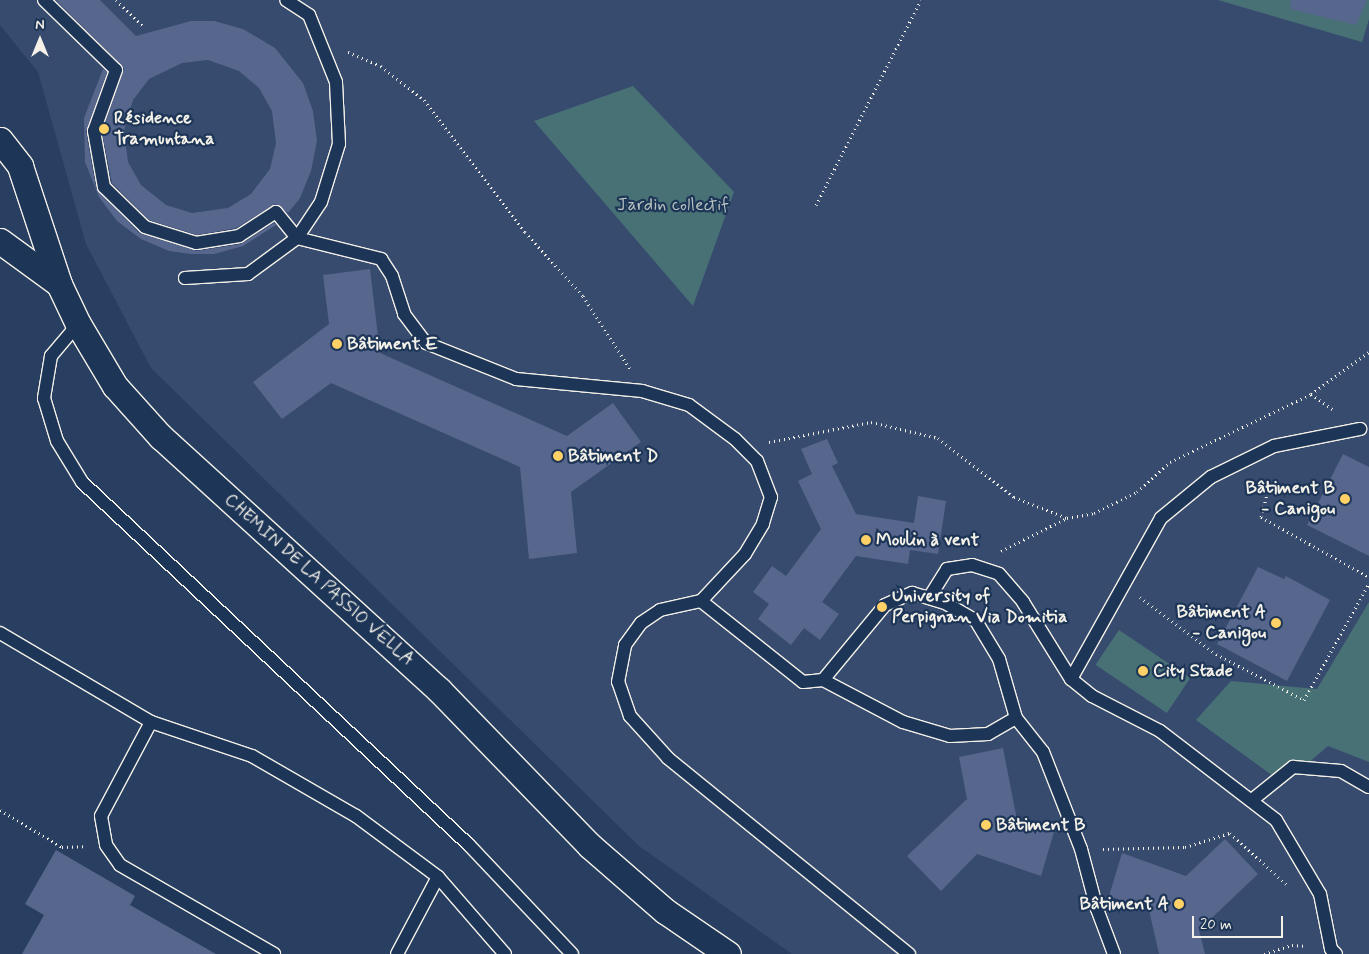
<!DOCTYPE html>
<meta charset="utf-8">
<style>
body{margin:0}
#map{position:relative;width:1369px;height:954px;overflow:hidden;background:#293f62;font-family:Mynerve,sans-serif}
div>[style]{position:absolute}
.built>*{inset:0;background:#374b6f}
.green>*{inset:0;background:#487176;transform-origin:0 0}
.building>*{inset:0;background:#57668d}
.path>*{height:3px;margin-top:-1.5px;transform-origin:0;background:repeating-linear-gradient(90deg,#f4f1e8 0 1px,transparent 0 5px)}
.roads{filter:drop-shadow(1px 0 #f4f1e8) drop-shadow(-1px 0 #f4f1e8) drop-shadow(0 1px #f4f1e8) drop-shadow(0 -1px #f4f1e8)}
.lane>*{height:12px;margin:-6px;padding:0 6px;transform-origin:6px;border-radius:6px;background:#1d3557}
.street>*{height:25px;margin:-12.5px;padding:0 12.5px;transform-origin:12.5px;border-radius:12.5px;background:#1d3557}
.dots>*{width:14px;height:14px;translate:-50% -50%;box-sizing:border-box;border:2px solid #1d3557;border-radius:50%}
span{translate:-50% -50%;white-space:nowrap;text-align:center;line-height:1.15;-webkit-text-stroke:4.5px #1d3557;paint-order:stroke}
.poi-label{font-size:18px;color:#f4f1e8;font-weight:700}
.left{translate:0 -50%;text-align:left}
.right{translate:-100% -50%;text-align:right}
.park-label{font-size:18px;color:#b8c4c0}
.street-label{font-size:18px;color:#f4f1e8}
.north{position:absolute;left:15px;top:15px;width:50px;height:50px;-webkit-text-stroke:4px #1d3557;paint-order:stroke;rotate:0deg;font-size:14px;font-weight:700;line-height:20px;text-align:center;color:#f4f1e8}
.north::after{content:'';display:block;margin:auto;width:18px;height:22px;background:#f4f1e8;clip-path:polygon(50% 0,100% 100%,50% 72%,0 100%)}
.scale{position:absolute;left:1192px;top:916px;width:91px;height:22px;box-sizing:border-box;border:2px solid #f4f1e8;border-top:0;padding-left:6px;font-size:15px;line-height:18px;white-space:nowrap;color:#f4f1e8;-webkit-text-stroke:4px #1d3557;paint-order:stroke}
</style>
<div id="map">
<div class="built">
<i style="clip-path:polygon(0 0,1369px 0,1369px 954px,792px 954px,639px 846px,151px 368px,86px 244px,38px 72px,0 25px)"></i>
</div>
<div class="green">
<i style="clip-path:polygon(1218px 0,1369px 0,1369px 19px,1362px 42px)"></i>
<i style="clip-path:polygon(633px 86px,734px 192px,693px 306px,534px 121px)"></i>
<i style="clip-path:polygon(1369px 602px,1369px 762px,1328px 746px,1284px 784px,1196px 720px,1231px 681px,1317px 689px)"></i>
<i style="left:1119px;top:630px;width:86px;height:42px;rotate:34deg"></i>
</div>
<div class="building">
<i style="clip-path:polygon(evenodd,56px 0,100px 0,136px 36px,191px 21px,214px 21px,243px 29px,275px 48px,303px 83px,313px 111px,317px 141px,311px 171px,300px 198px,288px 213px,275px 204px,236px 228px,197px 235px,149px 220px,112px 183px,102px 132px,124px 68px,56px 0,208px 60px,239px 71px,259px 88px,272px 111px,276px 143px,270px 169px,251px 194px,228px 208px,192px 213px,166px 205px,141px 185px,128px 162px,124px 131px,133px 100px,149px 79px,182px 63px,208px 60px)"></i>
<i style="clip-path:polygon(1291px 0,1367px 0,1356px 25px,1290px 9px)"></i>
<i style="clip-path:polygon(103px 69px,107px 72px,86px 132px,96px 188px,139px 233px,197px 251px,241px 244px,274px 223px,276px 225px,243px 246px,214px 254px,191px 254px,169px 251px,141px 239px,117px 221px,99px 197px,85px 162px,84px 118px)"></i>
<i style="clip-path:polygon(370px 269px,380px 353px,567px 436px,613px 403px,641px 442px,571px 492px,577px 553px,529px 559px,520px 467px,331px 383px,282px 419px,253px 382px,329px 324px,323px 275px)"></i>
<i style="clip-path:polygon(827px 439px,838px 463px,832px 466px,856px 514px,914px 523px,918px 496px,946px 501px,938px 554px,910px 550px,908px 564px,856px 556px,822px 602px,839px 614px,820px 640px,804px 628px,791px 645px,758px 619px,769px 604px,753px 592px,772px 566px,786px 576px,821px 529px,798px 481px,812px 474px,801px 449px)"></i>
<i style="clip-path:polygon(1343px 454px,1369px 467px,1369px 556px,1307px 525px)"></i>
<i style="clip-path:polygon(1258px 567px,1284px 579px,1286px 576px,1330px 600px,1287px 681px,1217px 644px)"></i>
<i style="clip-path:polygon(1003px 748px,1017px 820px,1054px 832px,1041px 876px,977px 854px,941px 891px,907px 856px,967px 799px,959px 757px)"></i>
<i style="clip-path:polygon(1225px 839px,1258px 874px,1199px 930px,1205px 954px,1159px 954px,1149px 910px,1109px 896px,1122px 853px,1186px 876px)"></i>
<i style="clip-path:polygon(56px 850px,135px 896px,130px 905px,216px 954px,22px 954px,44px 915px,25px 904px)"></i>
</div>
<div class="path">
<i style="left:116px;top:0;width:40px;rotate:44deg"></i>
<i style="left:348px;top:52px;width:36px;rotate:23deg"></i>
<i style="left:381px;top:66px;width:55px;rotate:38.3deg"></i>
<i style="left:424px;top:100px;width:166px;rotate:52.6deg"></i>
<i style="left:525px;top:232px;width:86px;rotate:47.8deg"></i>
<i style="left:583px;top:296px;width:87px;rotate:57.2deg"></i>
<i style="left:816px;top:205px;width:230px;rotate:-62.9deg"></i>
<i style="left:1311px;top:394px;width:29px;rotate:35deg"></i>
<i style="left:769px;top:442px;width:104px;rotate:-11.1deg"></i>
<i style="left:871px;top:422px;width:69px;rotate:13.4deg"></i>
<i style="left:938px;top:438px;width:96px;rotate:37.8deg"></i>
<i style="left:1014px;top:497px;width:57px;rotate:21.6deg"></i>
<i style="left:1269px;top:487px;width:31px;rotate:105deg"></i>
<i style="left:1261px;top:517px;width:124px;rotate:29.1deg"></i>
<i style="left:1001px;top:551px;width:74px;rotate:-26.6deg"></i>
<i style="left:1067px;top:518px;width:27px;rotate:-10deg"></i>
<i style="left:1094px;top:513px;width:48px;rotate:-26deg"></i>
<i style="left:1137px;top:492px;width:45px;rotate:-42.3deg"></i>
<i style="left:1170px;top:462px;width:157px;rotate:-25.7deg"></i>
<i style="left:1311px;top:394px;width:72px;rotate:-35.9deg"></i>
<i style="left:1140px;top:597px;width:95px;rotate:36.9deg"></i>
<i style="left:1216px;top:654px;width:99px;rotate:27.6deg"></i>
<i style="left:1304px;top:700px;width:134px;rotate:-60.9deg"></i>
<i style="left:0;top:810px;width:72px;rotate:30.8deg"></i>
<i style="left:62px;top:847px;width:23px;rotate:-2deg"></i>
<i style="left:1103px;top:849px;width:82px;rotate:-1.4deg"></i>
<i style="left:1185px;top:847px;width:47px;rotate:-17.3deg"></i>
<i style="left:1230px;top:833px;width:77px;rotate:42.4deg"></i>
<i style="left:1264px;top:954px;width:29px;rotate:-18deg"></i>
<i style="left:1292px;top:945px;width:15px;rotate:4deg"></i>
</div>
<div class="roads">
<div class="lane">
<i style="left:44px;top:0;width:100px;rotate:44.2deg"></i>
<i style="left:116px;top:70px;width:65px;rotate:109.8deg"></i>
<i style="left:94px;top:131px;width:57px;rotate:79.9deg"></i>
<i style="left:104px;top:187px;width:57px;rotate:44.3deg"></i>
<i style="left:145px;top:227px;width:53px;rotate:17.4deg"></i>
<i style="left:196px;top:243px;width:44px;rotate:-9.2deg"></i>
<i style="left:239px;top:236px;width:44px;rotate:-33deg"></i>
<i style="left:276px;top:212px;width:33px;rotate:51deg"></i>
<i style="left:297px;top:238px;width:87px;rotate:14deg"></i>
<i style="left:381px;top:259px;width:20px;rotate:57deg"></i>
<i style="left:392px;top:276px;width:40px;rotate:72deg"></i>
<i style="left:404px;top:314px;width:36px;rotate:53deg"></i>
<i style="left:426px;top:343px;width:97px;rotate:21.8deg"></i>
<i style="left:516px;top:379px;width:127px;rotate:5.4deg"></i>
<i style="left:642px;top:391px;width:49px;rotate:16.6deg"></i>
<i style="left:689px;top:405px;width:57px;rotate:36.5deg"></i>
<i style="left:735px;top:439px;width:31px;rotate:45deg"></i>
<i style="left:757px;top:461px;width:39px;rotate:69deg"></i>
<i style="left:771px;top:497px;width:28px;rotate:107deg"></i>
<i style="left:763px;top:524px;width:35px;rotate:121deg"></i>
<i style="left:745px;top:554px;width:64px;rotate:133.1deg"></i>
<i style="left:185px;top:278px;width:63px;rotate:-3.6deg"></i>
<i style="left:248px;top:274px;width:61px;rotate:-36.3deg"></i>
<i style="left:297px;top:238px;width:43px;rotate:-56.3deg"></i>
<i style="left:321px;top:202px;width:61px;rotate:-72.8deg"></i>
<i style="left:339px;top:144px;width:62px;rotate:-92.8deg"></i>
<i style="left:336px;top:82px;width:72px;rotate:-111.9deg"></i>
<i style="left:309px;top:15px;width:27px;rotate:-147deg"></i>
<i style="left:78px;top:324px;width:42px;rotate:130.2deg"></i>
<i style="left:51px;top:356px;width:43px;rotate:99.5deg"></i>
<i style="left:44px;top:398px;width:45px;rotate:73.2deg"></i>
<i style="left:57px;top:441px;width:48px;rotate:58.6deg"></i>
<i style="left:82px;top:482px;width:531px;rotate:43.17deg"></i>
<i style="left:469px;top:845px;width:150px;rotate:46.6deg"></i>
<i style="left:929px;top:598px;width:34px;rotate:-58deg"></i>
<i style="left:947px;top:569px;width:25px;rotate:-9deg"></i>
<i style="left:972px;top:565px;width:28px;rotate:18deg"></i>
<i style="left:999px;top:574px;width:37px;rotate:49deg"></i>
<i style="left:1023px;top:602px;width:91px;rotate:58.1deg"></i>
<i style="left:1071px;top:679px;width:27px;rotate:39deg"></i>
<i style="left:1092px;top:696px;width:76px;rotate:27.2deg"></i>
<i style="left:1160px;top:731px;width:146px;rotate:37.5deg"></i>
<i style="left:1276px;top:820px;width:86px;rotate:59.3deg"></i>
<i style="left:1320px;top:894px;width:56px;rotate:78.7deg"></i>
<i style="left:1331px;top:949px;width:7px;rotate:45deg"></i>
<i style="left:0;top:633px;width:175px;rotate:30.5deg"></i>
<i style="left:151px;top:722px;width:107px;rotate:18.6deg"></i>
<i style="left:252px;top:756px;width:120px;rotate:30deg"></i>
<i style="left:356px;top:816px;width:102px;rotate:36.6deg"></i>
<i style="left:438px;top:877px;width:102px;rotate:49deg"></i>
<i style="left:1071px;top:679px;width:184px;rotate:-60.8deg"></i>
<i style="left:1161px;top:518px;width:65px;rotate:-39.4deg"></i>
<i style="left:1211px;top:477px;width:70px;rotate:-26.2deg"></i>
<i style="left:1274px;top:446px;width:88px;rotate:-11.2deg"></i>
<i style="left:823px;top:680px;width:90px;rotate:27.7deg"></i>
<i style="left:903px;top:722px;width:49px;rotate:16.6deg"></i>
<i style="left:950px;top:736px;width:38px;rotate:-3deg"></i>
<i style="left:988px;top:734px;width:32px;rotate:-30deg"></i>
<i style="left:151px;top:722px;width:106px;rotate:118deg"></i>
<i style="left:101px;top:816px;width:29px;rotate:80deg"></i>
<i style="left:106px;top:845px;width:24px;rotate:55deg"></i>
<i style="left:120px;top:865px;width:178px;rotate:30deg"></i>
<i style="left:1252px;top:800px;width:53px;rotate:-38.8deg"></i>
<i style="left:1293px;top:767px;width:48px;rotate:4.8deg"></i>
<i style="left:1341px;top:771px;width:32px;rotate:30deg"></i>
<i style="left:397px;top:954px;width:87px;rotate:-62deg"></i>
<i style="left:909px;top:954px;width:311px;rotate:-140.9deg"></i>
<i style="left:668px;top:758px;width:57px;rotate:-132.1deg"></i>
<i style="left:630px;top:716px;width:36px;rotate:-109deg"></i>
<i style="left:618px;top:682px;width:38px;rotate:-79deg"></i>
<i style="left:625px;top:645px;width:27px;rotate:-54deg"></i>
<i style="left:641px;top:623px;width:23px;rotate:-34deg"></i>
<i style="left:660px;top:610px;width:42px;rotate:-12.4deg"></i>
<i style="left:701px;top:601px;width:130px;rotate:38.5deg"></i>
<i style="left:803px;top:682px;width:20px;rotate:-6deg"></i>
<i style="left:823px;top:680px;width:97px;rotate:-50.4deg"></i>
<i style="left:885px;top:605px;width:30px;rotate:-24deg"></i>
<i style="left:912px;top:593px;width:37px;rotate:17deg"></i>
<i style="left:947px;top:604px;width:34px;rotate:30deg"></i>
<i style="left:976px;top:621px;width:44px;rotate:58.8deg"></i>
<i style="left:999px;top:659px;width:61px;rotate:73.9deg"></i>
<i style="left:1016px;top:718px;width:43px;rotate:51.5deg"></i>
<i style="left:1043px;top:752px;width:104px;rotate:68.6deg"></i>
<i style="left:1081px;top:849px;width:62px;rotate:75.1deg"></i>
<i style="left:1097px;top:909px;width:48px;rotate:69.3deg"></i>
</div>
<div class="street">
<i style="left:0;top:140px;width:33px;rotate:52deg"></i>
<i style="left:20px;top:166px;width:124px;rotate:71.7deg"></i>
<i style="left:59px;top:284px;width:44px;rotate:64.6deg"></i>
<i style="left:78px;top:324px;width:72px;rotate:59.2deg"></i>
<i style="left:115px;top:386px;width:69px;rotate:48deg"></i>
<i style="left:161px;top:437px;width:376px;rotate:42.3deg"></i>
<i style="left:439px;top:690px;width:216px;rotate:45.9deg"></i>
<i style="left:589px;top:845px;width:101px;rotate:41deg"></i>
<i style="left:665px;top:911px;width:76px;rotate:34.3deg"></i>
<i style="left:0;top:241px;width:73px;rotate:36.1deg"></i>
</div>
</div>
<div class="dots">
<i style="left:104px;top:129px;background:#ffd166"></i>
<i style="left:337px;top:344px;background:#ffd166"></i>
<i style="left:558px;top:456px;background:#ffd166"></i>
<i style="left:1345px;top:499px;background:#ffd166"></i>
<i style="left:866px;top:540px;background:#ffd166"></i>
<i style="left:882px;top:607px;background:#ffd166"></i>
<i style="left:1276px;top:623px;background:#ffd166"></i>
<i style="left:1143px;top:671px;background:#ffd166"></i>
<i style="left:986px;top:825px;background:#ffd166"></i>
<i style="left:1179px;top:904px;background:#ffd166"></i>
</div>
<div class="poi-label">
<span class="left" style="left:114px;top:129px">Résidence<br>Tramuntana</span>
<span class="left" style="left:347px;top:344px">Bâtiment E</span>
<span class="left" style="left:568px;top:456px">Bâtiment D</span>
<span class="right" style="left:1335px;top:499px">Bâtiment B<br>- Canigou</span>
<span class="left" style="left:876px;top:540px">Moulin à vent</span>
<span class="left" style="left:892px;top:607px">University of<br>Perpignan Via Domitia</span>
<span class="right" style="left:1266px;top:623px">Bâtiment A<br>- Canigou</span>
<span class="left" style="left:1153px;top:671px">City Stade</span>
<span class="left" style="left:996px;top:825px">Bâtiment B</span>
<span class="right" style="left:1169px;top:904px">Bâtiment A</span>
</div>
<div class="park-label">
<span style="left:673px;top:205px">Jardin collectif</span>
</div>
<div class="street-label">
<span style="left:319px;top:580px;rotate:42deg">CHEMIN DE LA PASSIO VELLA</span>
</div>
<div class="north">N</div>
<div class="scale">20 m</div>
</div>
